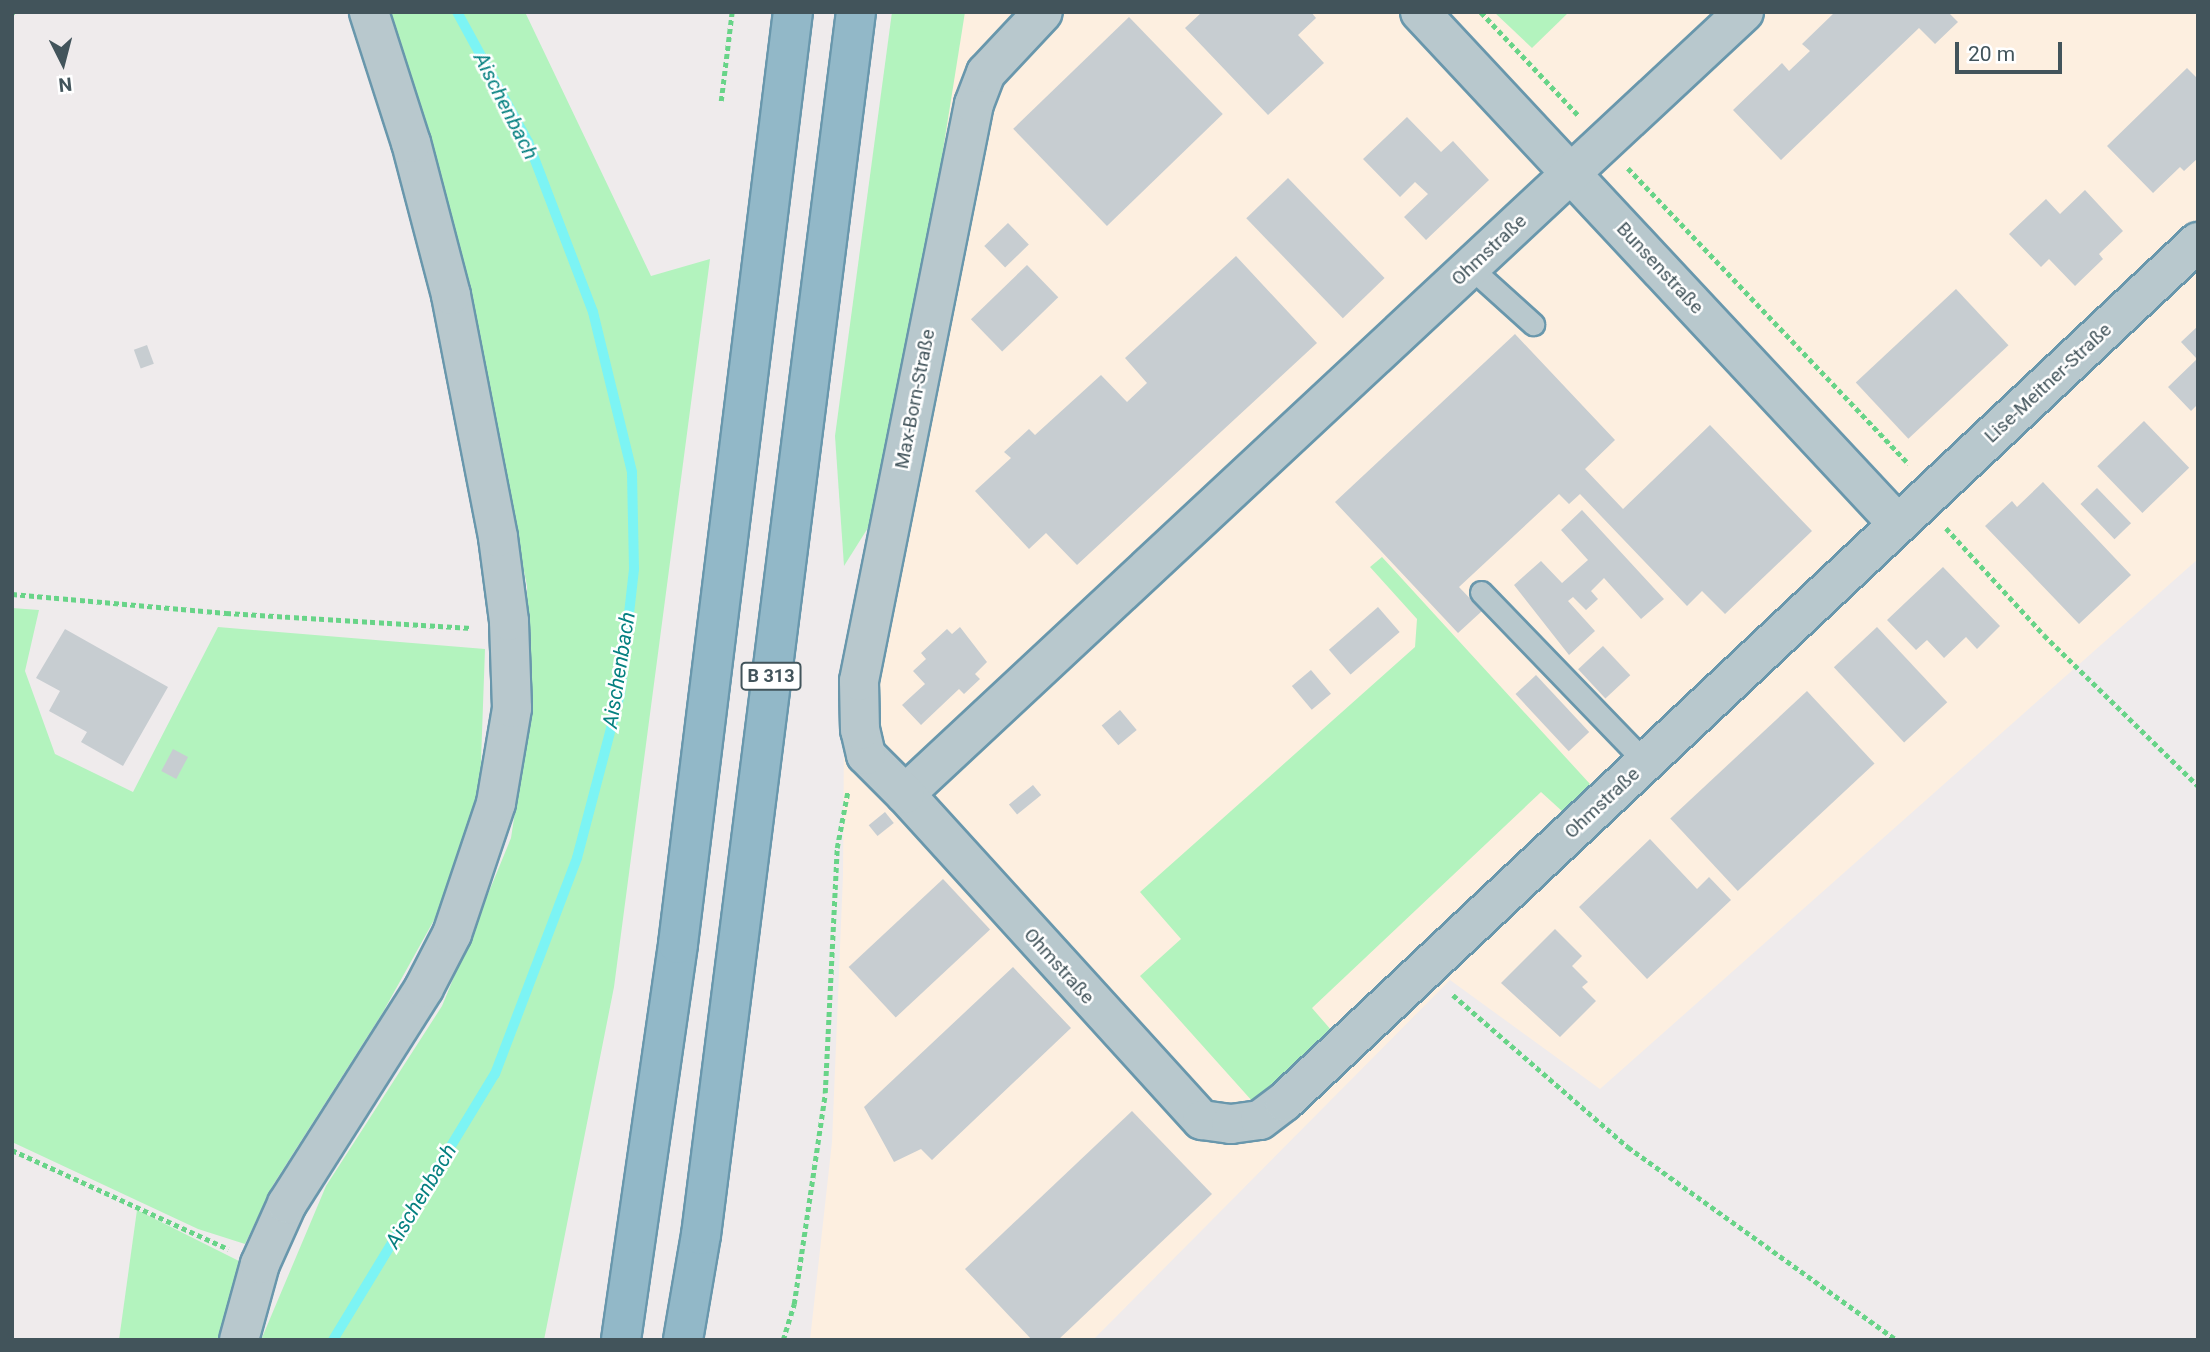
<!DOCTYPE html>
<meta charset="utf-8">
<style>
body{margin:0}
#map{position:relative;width:2210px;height:1352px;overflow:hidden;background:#efebec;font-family:Roboto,sans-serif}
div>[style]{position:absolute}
.commercial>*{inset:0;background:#fdefe0}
.green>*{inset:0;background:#b3f3be}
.stream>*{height:10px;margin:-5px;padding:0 5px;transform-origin:5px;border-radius:5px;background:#7cf4f4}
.building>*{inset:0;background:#c7cdd1;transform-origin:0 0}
.path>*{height:4.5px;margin-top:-2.25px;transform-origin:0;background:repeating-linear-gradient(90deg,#68d488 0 5px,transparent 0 8.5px)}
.roads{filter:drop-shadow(2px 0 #6997ac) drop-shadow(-2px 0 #6997ac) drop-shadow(0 2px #6997ac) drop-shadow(0 -2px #6997ac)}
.service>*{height:21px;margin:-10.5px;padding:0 10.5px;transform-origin:10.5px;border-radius:10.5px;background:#b8c8cd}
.minor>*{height:38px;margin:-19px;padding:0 19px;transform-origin:19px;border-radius:19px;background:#b8c8cd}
.trunk>*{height:38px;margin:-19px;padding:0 19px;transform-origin:19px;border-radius:19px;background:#92b8c8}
span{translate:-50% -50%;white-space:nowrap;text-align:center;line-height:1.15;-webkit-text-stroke:5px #fff;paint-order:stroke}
.shield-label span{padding:2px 5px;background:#fff;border:2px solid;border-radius:5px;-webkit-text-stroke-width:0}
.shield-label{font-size:18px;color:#42545b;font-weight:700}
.street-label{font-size:19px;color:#42545b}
.water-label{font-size:21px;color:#058080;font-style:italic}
.frame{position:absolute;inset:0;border:14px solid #42545b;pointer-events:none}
.north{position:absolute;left:28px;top:28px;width:70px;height:70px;-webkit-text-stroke:5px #fff;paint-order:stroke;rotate:174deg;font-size:19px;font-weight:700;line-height:28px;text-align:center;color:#42545b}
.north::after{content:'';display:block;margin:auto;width:24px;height:32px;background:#42545b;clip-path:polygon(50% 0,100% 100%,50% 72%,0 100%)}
.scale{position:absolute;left:1955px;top:42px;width:107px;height:32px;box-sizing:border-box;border:4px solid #42545b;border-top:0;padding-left:9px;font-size:21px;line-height:24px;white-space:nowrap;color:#42545b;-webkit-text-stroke:5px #fff;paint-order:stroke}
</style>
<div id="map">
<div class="commercial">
<i style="clip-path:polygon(952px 12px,2198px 12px,2198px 559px,1600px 1089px,1450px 980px,1093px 1340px,810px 1340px,832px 1142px,843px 875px,844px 735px)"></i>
</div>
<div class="green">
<i style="clip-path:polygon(387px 12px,525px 12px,651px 276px,710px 259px,614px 987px,544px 1340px,261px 1340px,326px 1186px,442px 1006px,511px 838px,529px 720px,527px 586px,465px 277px)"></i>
<i style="clip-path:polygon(892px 12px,965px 12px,888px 496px,844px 566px,835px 436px)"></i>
<i style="clip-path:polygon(1494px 12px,1569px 12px,1532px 48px)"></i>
<i style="clip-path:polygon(1382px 557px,1590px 784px,1563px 812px,1541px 792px,1312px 1008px,1332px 1031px,1253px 1102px,1140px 976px,1181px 939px,1140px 892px,1415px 647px,1417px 619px,1370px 567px)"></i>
<i style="clip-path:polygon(12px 608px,39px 610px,25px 671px,55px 754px,133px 792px,218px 627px,485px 649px,480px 789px,454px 884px,383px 1012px,273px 1185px,245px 1244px,198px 1229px,12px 1142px)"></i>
<i style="clip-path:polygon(137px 1210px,239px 1261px,221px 1340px,119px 1340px)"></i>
</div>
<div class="stream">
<i style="left:333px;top:1340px;width:311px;rotate:-58.7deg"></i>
<i style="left:495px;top:1074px;width:231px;rotate:-69.2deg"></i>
<i style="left:577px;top:858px;width:170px;rotate:-75.3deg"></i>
<i style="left:620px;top:694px;width:126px;rotate:-83.6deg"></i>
<i style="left:634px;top:569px;width:97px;rotate:-91.2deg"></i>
<i style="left:632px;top:472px;width:165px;rotate:-103.7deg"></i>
<i style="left:593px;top:312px;width:182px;rotate:-110.9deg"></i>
<i style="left:528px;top:142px;width:148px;rotate:-118.6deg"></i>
</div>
<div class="building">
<i style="clip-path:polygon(1202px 12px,1311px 12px,1316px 18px,1298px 35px,1324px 63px,1268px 115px,1185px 28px)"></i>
<i style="clip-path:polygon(1835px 12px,1948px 12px,1958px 22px,1935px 44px,1919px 28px,1781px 160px,1733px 110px,1782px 63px,1789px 71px,1810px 51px,1802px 44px)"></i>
<i style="left:1129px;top:17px;width:135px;height:161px;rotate:46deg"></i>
<i style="clip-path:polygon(2187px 68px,2198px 79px,2198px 158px,2184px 171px,2180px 167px,2153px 193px,2107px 146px)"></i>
<i style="clip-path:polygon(1407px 117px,1441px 152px,1453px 141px,1489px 180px,1426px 240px,1404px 217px,1428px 194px,1415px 182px,1400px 197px,1363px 159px)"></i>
<i style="left:1288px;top:178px;width:139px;height:58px;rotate:46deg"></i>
<i style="clip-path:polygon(2085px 190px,2123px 231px,2099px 254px,2103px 259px,2075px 286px,2049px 259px,2041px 267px,2009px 234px,2046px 199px,2060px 214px)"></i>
<i style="left:1008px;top:223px;width:30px;height:33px;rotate:46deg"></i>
<i style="clip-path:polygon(1236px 256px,1317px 343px,1077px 565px,1046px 533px,1029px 549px,975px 491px,1011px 458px,1004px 452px,1029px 429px,1035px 435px,1101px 375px,1127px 402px,1147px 383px,1125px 358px)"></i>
<i style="left:1027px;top:265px;width:45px;height:78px;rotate:46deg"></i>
<i style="left:1956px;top:289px;width:77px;height:137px;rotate:47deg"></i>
<i style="clip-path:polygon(2198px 326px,2198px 404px,2191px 411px,2168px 387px,2197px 359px,2181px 342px)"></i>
<i style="clip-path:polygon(1515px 334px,1615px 440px,1585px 469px,1623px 509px,1710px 425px,1812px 531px,1725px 614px,1702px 591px,1687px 606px,1580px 494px,1569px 504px,1559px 494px,1459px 587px,1482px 611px,1458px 633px,1335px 502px)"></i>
<i style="left:147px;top:345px;width:20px;height:14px;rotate:70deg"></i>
<i style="left:2144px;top:421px;width:65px;height:65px;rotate:46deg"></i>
<i style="clip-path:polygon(2043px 482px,2131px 575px,2079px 624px,1985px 526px,2012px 501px,2017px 507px)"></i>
<i style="left:2097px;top:488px;width:49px;height:23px;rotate:46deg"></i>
<i style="clip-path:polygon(1582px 510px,1664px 599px,1641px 619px,1604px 578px,1591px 591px,1598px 599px,1586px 610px,1573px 597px,1568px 601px,1595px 631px,1569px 655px,1514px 585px,1541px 561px,1562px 583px,1588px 560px,1561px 530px)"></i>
<i style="clip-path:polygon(1943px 567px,2000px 626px,1977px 649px,1966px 637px,1944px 658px,1927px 640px,1916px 650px,1887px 620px)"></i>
<i style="left:1378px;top:607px;width:33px;height:65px;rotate:49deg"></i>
<i style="clip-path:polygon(960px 627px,987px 662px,975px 674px,980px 679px,964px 694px,959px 689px,921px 725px,902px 705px,925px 684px,913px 671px,926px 659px,921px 653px,947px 629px,952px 634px)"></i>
<i style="left:1877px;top:627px;width:103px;height:59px;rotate:47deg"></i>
<i style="clip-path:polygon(65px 629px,168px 687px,123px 766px,81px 742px,87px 732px,49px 711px,60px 691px,36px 678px)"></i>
<i style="left:1603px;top:646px;width:40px;height:34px;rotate:47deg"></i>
<i style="left:1311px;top:670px;width:31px;height:25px;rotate:50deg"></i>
<i style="left:1536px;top:675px;width:78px;height:28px;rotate:47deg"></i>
<i style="left:1807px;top:691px;width:99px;height:187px;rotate:47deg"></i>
<i style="left:1120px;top:710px;width:26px;height:24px;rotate:50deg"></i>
<i style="left:173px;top:749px;width:17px;height:25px;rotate:28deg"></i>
<i style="left:1033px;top:785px;width:13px;height:31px;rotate:51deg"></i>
<i style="left:885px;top:812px;width:14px;height:21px;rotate:51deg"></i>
<i style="clip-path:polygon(1650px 839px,1697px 889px,1709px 877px,1731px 900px,1647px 979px,1579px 907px)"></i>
<i style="left:943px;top:879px;width:69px;height:129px;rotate:47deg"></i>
<i style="clip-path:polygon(1555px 929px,1582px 956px,1572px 966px,1588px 982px,1582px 987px,1596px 1001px,1560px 1037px,1501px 983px)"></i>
<i style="clip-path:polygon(1013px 967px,1071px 1028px,932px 1160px,921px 1149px,894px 1162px,864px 1107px)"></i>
<i style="clip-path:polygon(1132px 1111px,1212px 1194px,1058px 1340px,1032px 1340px,965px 1269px)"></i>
</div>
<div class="path">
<i style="left:1481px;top:12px;width:143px;rotate:46.7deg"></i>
<i style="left:12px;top:13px;width:2px;rotate:-27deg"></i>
<i style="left:721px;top:101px;width:90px;rotate:-83deg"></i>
<i style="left:1628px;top:168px;width:408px;rotate:46.5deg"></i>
<i style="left:1946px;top:528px;width:145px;rotate:47.5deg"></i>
<i style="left:2044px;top:635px;width:216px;rotate:44.4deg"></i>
<i style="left:12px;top:594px;width:215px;rotate:5.1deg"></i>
<i style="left:226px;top:613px;width:246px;rotate:3.5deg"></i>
<i style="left:1453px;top:995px;width:232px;rotate:41deg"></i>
<i style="left:1628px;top:1147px;width:331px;rotate:35.7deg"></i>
<i style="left:12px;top:1150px;width:238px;rotate:24.6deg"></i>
<i style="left:783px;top:1340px;width:38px;rotate:-73deg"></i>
<i style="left:794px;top:1304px;width:213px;rotate:-81.6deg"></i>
<i style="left:825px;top:1093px;width:245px;rotate:-87.2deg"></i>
<i style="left:837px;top:848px;width:59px;rotate:-79.3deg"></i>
</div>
<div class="roads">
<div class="service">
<i style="left:1471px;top:268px;width:84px;rotate:42.1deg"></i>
<i style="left:1481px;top:592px;width:238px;rotate:46deg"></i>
</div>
<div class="minor">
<i style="left:1420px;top:12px;width:700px;rotate:46.97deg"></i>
<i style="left:1744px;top:12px;width:1147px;rotate:137.01deg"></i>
<i style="left:905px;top:794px;width:441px;rotate:47.7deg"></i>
<i style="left:1202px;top:1120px;width:29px;rotate:8deg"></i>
<i style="left:1231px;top:1124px;width:29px;rotate:-8deg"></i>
<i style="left:1260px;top:1120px;width:30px;rotate:-37deg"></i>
<i style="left:1284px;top:1102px;width:1255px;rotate:-43.26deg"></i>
<i style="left:905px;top:794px;width:55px;rotate:-135deg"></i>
<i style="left:866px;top:755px;width:26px;rotate:-103deg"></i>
<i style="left:860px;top:730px;width:49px;rotate:-91.2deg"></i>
<i style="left:859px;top:681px;width:588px;rotate:-78.73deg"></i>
<i style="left:974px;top:104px;width:33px;rotate:-69deg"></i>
<i style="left:986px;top:73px;width:83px;rotate:-46.9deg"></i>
<i style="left:239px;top:1340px;width:79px;rotate:-74.6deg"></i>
<i style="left:260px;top:1264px;width:66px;rotate:-65.8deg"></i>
<i style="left:287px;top:1204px;width:256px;rotate:-57.6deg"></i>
<i style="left:424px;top:988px;width:61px;rotate:-62.6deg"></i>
<i style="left:452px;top:934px;width:138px;rotate:-71.4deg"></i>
<i style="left:496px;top:803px;width:96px;rotate:-80.4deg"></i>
<i style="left:512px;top:708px;width:87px;rotate:-92deg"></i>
<i style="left:509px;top:621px;width:85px;rotate:-97.5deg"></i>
<i style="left:498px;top:537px;width:247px;rotate:-101deg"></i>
<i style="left:451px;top:295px;width:157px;rotate:-104.7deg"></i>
<i style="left:411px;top:143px;width:138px;rotate:-107.8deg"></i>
</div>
<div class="trunk">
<i style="left:621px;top:1340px;width:400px;rotate:-81.8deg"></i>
<i style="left:678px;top:944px;width:939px;rotate:-82.97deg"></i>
<i style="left:683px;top:1340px;width:107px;rotate:-80.3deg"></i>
<i style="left:701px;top:1235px;width:1233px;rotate:-82.78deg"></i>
</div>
</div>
<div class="shield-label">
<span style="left:771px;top:676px">B 313</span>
</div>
<div class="street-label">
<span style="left:1489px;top:250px;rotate:-43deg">Ohmstraße</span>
<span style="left:1660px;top:268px;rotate:47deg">Bunsenstraße</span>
<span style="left:2048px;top:383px;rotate:-43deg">Lise-Meitner-Straße</span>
<span style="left:915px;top:399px;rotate:-79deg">Max-Born-Straße</span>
<span style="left:1602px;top:803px;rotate:-43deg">Ohmstraße</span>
<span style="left:1059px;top:966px;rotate:48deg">Ohmstraße</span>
</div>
<div class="water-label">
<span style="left:506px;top:106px;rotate:63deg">Aischenbach</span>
<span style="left:619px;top:670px;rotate:-81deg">Aischenbach</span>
<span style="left:421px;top:1196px;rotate:-59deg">Aischenbach</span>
</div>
<div class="frame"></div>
<div class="north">N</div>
<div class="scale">20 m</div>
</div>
